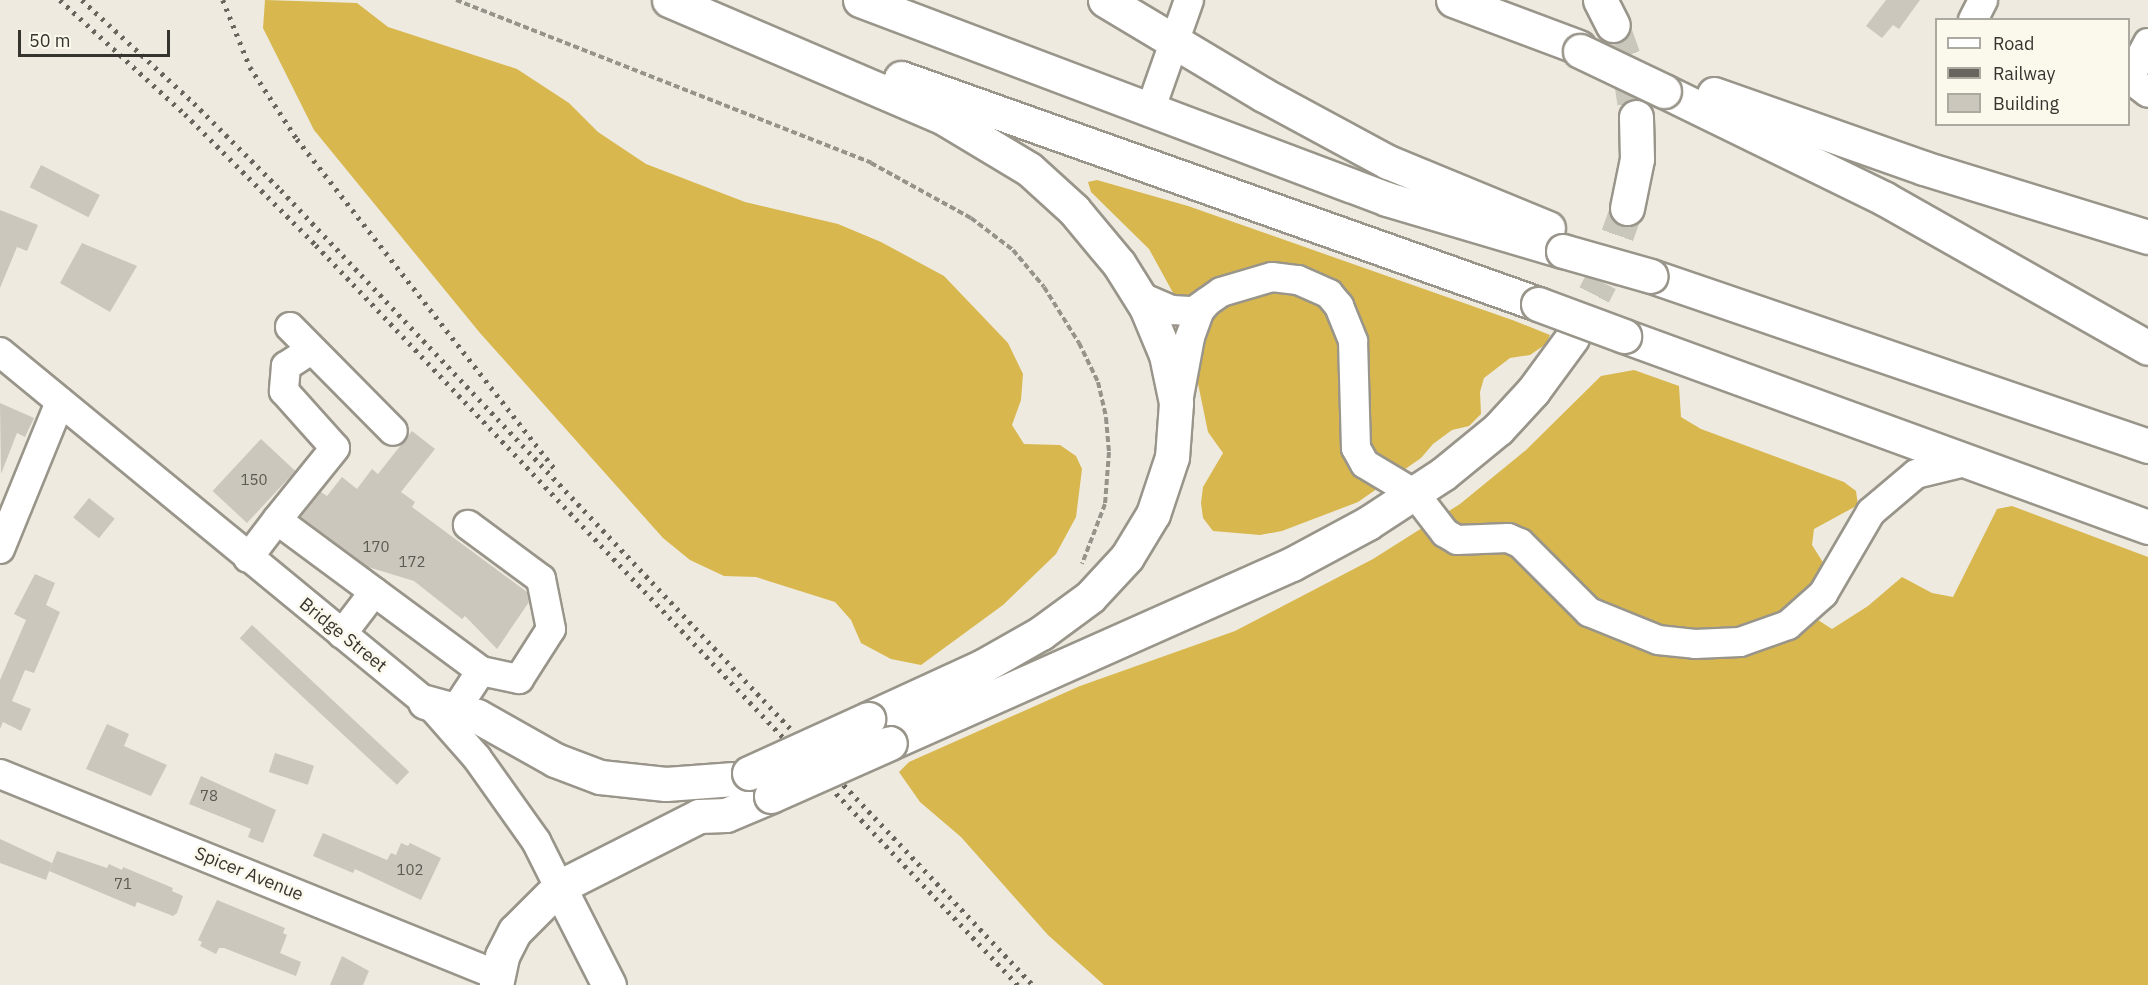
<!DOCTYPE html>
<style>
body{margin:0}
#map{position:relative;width:2148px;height:985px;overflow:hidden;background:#eeeadf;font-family:"IBM Plex Sans",sans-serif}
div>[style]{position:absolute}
.forest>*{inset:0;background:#d8b74e}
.building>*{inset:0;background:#cbc7bc;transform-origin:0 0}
.highway-tunnel>*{height:33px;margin-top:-16.5px;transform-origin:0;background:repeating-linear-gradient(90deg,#c9c6bc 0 33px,transparent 0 49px)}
.path>*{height:4px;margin-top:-2px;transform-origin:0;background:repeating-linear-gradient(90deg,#96938b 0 6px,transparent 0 9px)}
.roads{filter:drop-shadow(2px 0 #99958a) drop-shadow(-2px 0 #99958a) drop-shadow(0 2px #99958a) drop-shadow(0 -2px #99958a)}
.minor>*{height:28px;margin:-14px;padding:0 14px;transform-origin:14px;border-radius:14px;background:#fff}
.major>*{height:33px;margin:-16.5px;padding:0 16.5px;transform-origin:16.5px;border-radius:16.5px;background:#fff}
.highway>*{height:33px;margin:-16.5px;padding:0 16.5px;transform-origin:16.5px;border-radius:16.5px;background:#fff}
.rail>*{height:4.5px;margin-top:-2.25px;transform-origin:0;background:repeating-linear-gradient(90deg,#67655e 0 3px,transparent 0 9px)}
.bridges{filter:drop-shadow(2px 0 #99958a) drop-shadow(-2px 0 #99958a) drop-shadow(0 2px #99958a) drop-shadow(0 -2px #99958a)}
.highway-bridge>*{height:33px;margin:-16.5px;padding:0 16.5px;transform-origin:16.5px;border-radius:16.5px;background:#fff}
span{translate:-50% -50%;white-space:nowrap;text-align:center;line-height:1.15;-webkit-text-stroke:5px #fbf8ec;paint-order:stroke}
.number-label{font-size:15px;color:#5a5952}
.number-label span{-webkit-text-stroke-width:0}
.street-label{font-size:18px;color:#35342f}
.legend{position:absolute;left:1935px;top:18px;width:195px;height:108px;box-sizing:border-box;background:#fbf8ec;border:2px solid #acaaa0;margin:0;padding:8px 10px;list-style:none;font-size:18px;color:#35342f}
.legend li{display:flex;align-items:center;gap:12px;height:30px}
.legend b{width:30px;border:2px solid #acaaa0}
.scale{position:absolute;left:18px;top:30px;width:152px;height:27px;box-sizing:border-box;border:3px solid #35342f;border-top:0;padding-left:8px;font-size:18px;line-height:21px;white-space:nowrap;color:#35342f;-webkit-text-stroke:4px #fbf8ec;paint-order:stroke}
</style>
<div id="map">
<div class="forest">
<i style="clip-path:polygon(265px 0,357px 3px,388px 27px,517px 69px,569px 103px,598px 132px,646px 164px,745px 202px,838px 224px,881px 242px,944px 276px,1008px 343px,1023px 374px,1021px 400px,1012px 425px,1024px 444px,1060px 445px,1076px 456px,1082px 469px,1076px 517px,1056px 554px,1003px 605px,921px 665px,891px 659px,861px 643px,851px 620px,835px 602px,756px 577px,724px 576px,690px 560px,663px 538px,480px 333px,314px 130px,263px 28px)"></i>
<i style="clip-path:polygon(1097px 180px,1188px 206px,1515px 321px,1550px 335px,1546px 344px,1530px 355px,1510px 358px,1484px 378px,1480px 392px,1481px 414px,1469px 426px,1452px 430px,1433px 444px,1421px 458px,1358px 502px,1282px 531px,1260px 535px,1213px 531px,1203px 518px,1201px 503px,1203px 487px,1223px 453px,1208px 432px,1183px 311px,1149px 249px,1091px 192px,1088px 182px)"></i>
<i style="clip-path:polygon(1634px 370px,1679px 386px,1681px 417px,1701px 429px,1844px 482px,1856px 491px,1858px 505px,1814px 529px,1812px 545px,1824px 564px,1809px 606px,1818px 620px,1832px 629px,1868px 606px,1902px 577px,1932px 593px,1953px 597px,1997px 509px,2012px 506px,2148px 557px,2148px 985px,1104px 985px,1048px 935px,961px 837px,920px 802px,899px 772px,909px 762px,1080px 686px,1235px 631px,1373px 559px,1460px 504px,1526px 450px,1601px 376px)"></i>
</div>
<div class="building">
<i style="clip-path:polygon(1886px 0,1920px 0,1899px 29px,1893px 25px,1882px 38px,1866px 26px)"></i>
<i style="left:41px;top:165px;width:66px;height:25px;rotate:27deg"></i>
<i style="clip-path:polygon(0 210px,38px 225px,27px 251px,17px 247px,0 288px)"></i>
<i style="clip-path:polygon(82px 243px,137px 266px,110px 312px,60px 283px)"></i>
<i style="clip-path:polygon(0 403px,34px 418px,25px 437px,17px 433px,1px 474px)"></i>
<i style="clip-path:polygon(412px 431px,435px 449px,401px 492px,415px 502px,412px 507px,527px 592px,529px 602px,497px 649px,465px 616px,462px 619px,414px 581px,368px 567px,301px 517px,321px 492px,327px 496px,342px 477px,357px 489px,372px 469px,378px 474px)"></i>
<i style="left:261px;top:439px;width:47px;height:71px;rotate:43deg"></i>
<i style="left:89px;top:498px;width:33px;height:25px;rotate:39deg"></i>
<i style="clip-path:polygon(35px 574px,55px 583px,46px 605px,60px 612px,34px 673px,25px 670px,12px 701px,31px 709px,21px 731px,3px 722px,0 729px,0 680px,26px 620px,14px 614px)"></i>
<i style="left:252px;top:625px;width:215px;height:18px;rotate:43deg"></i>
<i style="clip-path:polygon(107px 724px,129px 734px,124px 746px,167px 765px,151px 796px,86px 769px)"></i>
<i style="left:275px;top:753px;width:41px;height:20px;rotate:18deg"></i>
<i style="clip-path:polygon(201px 776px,276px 810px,263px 843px,248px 837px,251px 829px,189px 804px)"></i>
<i style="clip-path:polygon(323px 833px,387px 860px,391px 853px,396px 855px,401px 843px,408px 846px,410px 843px,441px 858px,421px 900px,355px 869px,353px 873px,313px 856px)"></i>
<i style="clip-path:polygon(0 839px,52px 863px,46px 880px,0 863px)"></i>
<i style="clip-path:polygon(57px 851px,107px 868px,109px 864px,122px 870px,123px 867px,173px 888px,172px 891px,183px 896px,177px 913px,173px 916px,137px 902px,135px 907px,49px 871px)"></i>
<i style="clip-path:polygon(217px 900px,285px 928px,283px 933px,287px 935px,280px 953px,301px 962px,296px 976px,224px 948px,219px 948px,216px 954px,200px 946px,202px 942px,198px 940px)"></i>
<i style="clip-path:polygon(342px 956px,369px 971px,363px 985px,330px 985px)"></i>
</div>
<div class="highway-tunnel">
<i style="left:1613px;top:25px;width:48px;rotate:70.4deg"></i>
<i style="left:1629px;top:70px;width:48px;rotate:81.5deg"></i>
<i style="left:1572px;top:338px;width:64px;rotate:-63deg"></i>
<i style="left:1601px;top:281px;width:77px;rotate:-70.4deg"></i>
</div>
<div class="path">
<i style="left:456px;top:0;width:446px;rotate:21.4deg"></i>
<i style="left:871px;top:163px;width:114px;rotate:28.8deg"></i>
<i style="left:971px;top:218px;width:53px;rotate:37.3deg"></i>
<i style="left:1013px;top:250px;width:48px;rotate:50deg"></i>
<i style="left:1044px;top:287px;width:66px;rotate:58deg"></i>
<i style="left:1079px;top:343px;width:43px;rotate:64deg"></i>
<i style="left:1098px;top:382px;width:37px;rotate:77deg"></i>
<i style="left:1106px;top:418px;width:34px;rotate:85deg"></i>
<i style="left:1109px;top:452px;width:52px;rotate:94.4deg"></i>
<i style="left:1105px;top:504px;width:64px;rotate:111deg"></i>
</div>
<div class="roads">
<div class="minor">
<i style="left:1973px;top:20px;width:22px;rotate:-63deg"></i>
<i style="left:2148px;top:43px;width:40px;rotate:118deg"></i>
<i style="left:2129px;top:78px;width:24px;rotate:38deg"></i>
<i style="left:1151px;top:108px;width:114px;rotate:-70.6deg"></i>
<i style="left:1141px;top:297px;width:34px;rotate:23deg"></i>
<i style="left:1172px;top:310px;width:22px;rotate:3deg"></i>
<i style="left:1194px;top:311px;width:33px;rotate:-35deg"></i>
<i style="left:1221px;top:292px;width:53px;rotate:-16.4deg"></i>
<i style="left:1272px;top:277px;width:26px;rotate:7deg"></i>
<i style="left:1298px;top:280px;width:34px;rotate:24deg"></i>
<i style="left:1329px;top:294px;width:16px;rotate:50deg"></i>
<i style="left:1339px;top:306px;width:38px;rotate:68deg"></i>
<i style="left:1353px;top:341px;width:107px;rotate:88.4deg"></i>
<i style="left:1356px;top:448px;width:18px;rotate:61deg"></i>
<i style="left:1365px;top:464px;width:58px;rotate:31deg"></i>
<i style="left:1415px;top:494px;width:49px;rotate:52.4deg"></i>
<i style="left:1445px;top:533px;width:14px;rotate:30deg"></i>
<i style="left:1457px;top:540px;width:51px;rotate:-2.2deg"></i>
<i style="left:1508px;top:538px;width:13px;rotate:23deg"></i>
<i style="left:1520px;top:543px;width:98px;rotate:45deg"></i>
<i style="left:1589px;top:612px;width:74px;rotate:22.1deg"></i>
<i style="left:1658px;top:640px;width:37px;rotate:6deg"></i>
<i style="left:1695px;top:644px;width:45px;rotate:-2.5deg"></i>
<i style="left:1740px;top:642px;width:51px;rotate:-19.5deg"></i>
<i style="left:1788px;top:625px;width:47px;rotate:-41.5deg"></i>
<i style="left:1823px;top:594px;width:95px;rotate:-59.7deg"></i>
<i style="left:1871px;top:512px;width:59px;rotate:-40.2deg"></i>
<i style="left:1916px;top:474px;width:55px;rotate:-13.8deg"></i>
<i style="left:290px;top:327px;width:146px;rotate:45.3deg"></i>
<i style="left:311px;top:350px;width:30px;rotate:147deg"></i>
<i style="left:286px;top:366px;width:25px;rotate:95deg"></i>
<i style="left:284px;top:391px;width:76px;rotate:48.2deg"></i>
<i style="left:335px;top:448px;width:92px;rotate:128.9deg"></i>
<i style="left:277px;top:520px;width:254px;rotate:36.5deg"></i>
<i style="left:0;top:352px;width:562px;rotate:39.44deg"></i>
<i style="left:434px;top:709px;width:65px;rotate:48.7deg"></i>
<i style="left:477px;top:758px;width:102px;rotate:54.6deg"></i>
<i style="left:536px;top:841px;width:51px;rotate:63.4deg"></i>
<i style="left:1178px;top:402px;width:66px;rotate:-79.5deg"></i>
<i style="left:1190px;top:337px;width:29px;rotate:-70deg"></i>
<i style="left:1200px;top:310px;width:11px;rotate:-49deg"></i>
<i style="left:0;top:549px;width:159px;rotate:-67.8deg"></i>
<i style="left:248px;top:558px;width:48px;rotate:-52.7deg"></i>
<i style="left:342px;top:634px;width:53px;rotate:-52.7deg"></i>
<i style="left:456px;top:709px;width:45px;rotate:-56.7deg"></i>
<i style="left:481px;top:671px;width:39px;rotate:12deg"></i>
<i style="left:519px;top:679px;width:59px;rotate:-57.4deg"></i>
<i style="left:551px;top:629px;width:51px;rotate:-101.3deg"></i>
<i style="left:541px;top:579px;width:91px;rotate:-143.5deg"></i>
<i style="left:0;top:774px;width:536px;rotate:22.02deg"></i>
</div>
<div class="major">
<i style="left:496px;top:985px;width:30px;rotate:-78deg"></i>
<i style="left:502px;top:956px;width:28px;rotate:-63deg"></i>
<i style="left:515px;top:931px;width:62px;rotate:-45deg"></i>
<i style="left:559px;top:887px;width:110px;rotate:63deg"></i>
</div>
<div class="highway">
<i style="left:669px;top:0;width:299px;rotate:23.2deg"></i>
<i style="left:944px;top:118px;width:99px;rotate:31deg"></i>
<i style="left:1029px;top:169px;width:61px;rotate:42.3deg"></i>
<i style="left:1074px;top:210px;width:70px;rotate:50.2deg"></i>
<i style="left:1119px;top:264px;width:51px;rotate:57.9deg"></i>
<i style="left:1146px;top:307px;width:52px;rotate:67.4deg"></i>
<i style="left:1166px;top:355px;width:49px;rotate:78.2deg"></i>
<i style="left:1176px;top:403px;width:54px;rotate:94.2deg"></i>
<i style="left:1172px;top:457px;width:60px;rotate:108.4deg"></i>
<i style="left:1153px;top:514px;width:50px;rotate:121.2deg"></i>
<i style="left:1127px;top:557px;width:54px;rotate:132.8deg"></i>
<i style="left:1090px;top:597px;width:61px;rotate:143.7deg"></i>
<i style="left:1041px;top:633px;width:67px;rotate:150.4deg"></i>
<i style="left:983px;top:666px;width:127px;rotate:155.3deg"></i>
<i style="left:860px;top:0;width:563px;rotate:20.69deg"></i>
<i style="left:1387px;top:199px;width:184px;rotate:16.5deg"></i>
<i style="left:1105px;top:0;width:185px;rotate:30.9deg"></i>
<i style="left:1264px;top:95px;width:141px;rotate:28.4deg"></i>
<i style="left:1388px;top:162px;width:173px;rotate:22.4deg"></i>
<i style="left:1453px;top:0;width:134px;rotate:20.5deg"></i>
<i style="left:1600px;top:0;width:28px;rotate:63deg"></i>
<i style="left:901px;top:78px;width:676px;rotate:19.53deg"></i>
<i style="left:1664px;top:91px;width:246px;rotate:26deg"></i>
<i style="left:1885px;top:199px;width:302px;rotate:29.5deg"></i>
<i style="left:1714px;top:94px;width:223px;rotate:19.4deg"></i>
<i style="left:1924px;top:168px;width:234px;rotate:17.1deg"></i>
<i style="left:1627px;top:208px;width:50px;rotate:-78.5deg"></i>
<i style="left:1637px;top:159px;width:42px;rotate:-91.4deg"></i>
<i style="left:1651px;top:276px;width:525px;rotate:18.88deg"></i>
<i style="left:1624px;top:336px;width:558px;rotate:20.03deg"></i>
<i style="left:425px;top:702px;width:54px;rotate:15.1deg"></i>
<i style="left:477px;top:716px;width:90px;rotate:29.4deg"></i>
<i style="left:555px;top:760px;width:48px;rotate:20.7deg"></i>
<i style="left:600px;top:777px;width:66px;rotate:6.1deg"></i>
<i style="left:666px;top:784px;width:68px;rotate:-4.2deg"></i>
<i style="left:890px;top:743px;width:440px;rotate:-24deg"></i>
<i style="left:1292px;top:564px;width:86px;rotate:-28.3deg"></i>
<i style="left:1368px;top:523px;width:90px;rotate:-33.2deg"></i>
<i style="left:1443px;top:474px;width:71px;rotate:-39.3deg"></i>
<i style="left:1498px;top:429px;width:52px;rotate:-47.4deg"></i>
<i style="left:1533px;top:391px;width:66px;rotate:-53.7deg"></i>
<i style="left:559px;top:887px;width:157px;rotate:-26.9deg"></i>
<i style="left:699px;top:816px;width:27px;rotate:-2deg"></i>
<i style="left:726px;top:815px;width:49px;rotate:-22.9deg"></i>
</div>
</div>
<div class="rail">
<i style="left:60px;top:0;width:169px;rotate:42.4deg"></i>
<i style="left:185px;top:114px;width:185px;rotate:45deg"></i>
<i style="left:316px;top:245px;width:1020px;rotate:46.51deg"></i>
<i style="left:82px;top:0;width:152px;rotate:42.6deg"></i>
<i style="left:194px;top:103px;width:123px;rotate:45deg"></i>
<i style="left:281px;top:190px;width:1094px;rotate:46.59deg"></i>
<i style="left:223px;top:0;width:72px;rotate:68.1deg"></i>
<i style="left:250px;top:67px;width:86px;rotate:56.9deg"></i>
<i style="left:297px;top:139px;width:419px;rotate:52deg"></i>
</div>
<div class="bridges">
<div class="highway-bridge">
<i style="left:1580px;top:51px;width:93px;rotate:25.5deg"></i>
<i style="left:1563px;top:251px;width:91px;rotate:15.9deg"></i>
<i style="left:1538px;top:304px;width:92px;rotate:20.4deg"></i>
<i style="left:749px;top:773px;width:131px;rotate:-24.4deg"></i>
<i style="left:771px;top:796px;width:130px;rotate:-24deg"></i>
</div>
</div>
<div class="number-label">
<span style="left:254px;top:480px">150</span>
<span style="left:376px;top:547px">170</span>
<span style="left:412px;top:562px">172</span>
<span style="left:209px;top:796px">78</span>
<span style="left:410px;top:870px">102</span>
<span style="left:123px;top:884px">71</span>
</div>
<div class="street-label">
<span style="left:343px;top:635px;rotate:39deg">Bridge Street</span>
<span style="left:249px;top:874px;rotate:22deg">Spicer Avenue</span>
</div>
<ul class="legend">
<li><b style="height:8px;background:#fff"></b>Road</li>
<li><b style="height:8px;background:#67655e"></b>Railway</li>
<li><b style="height:16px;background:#cbc7bc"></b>Building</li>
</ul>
<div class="scale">50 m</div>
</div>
